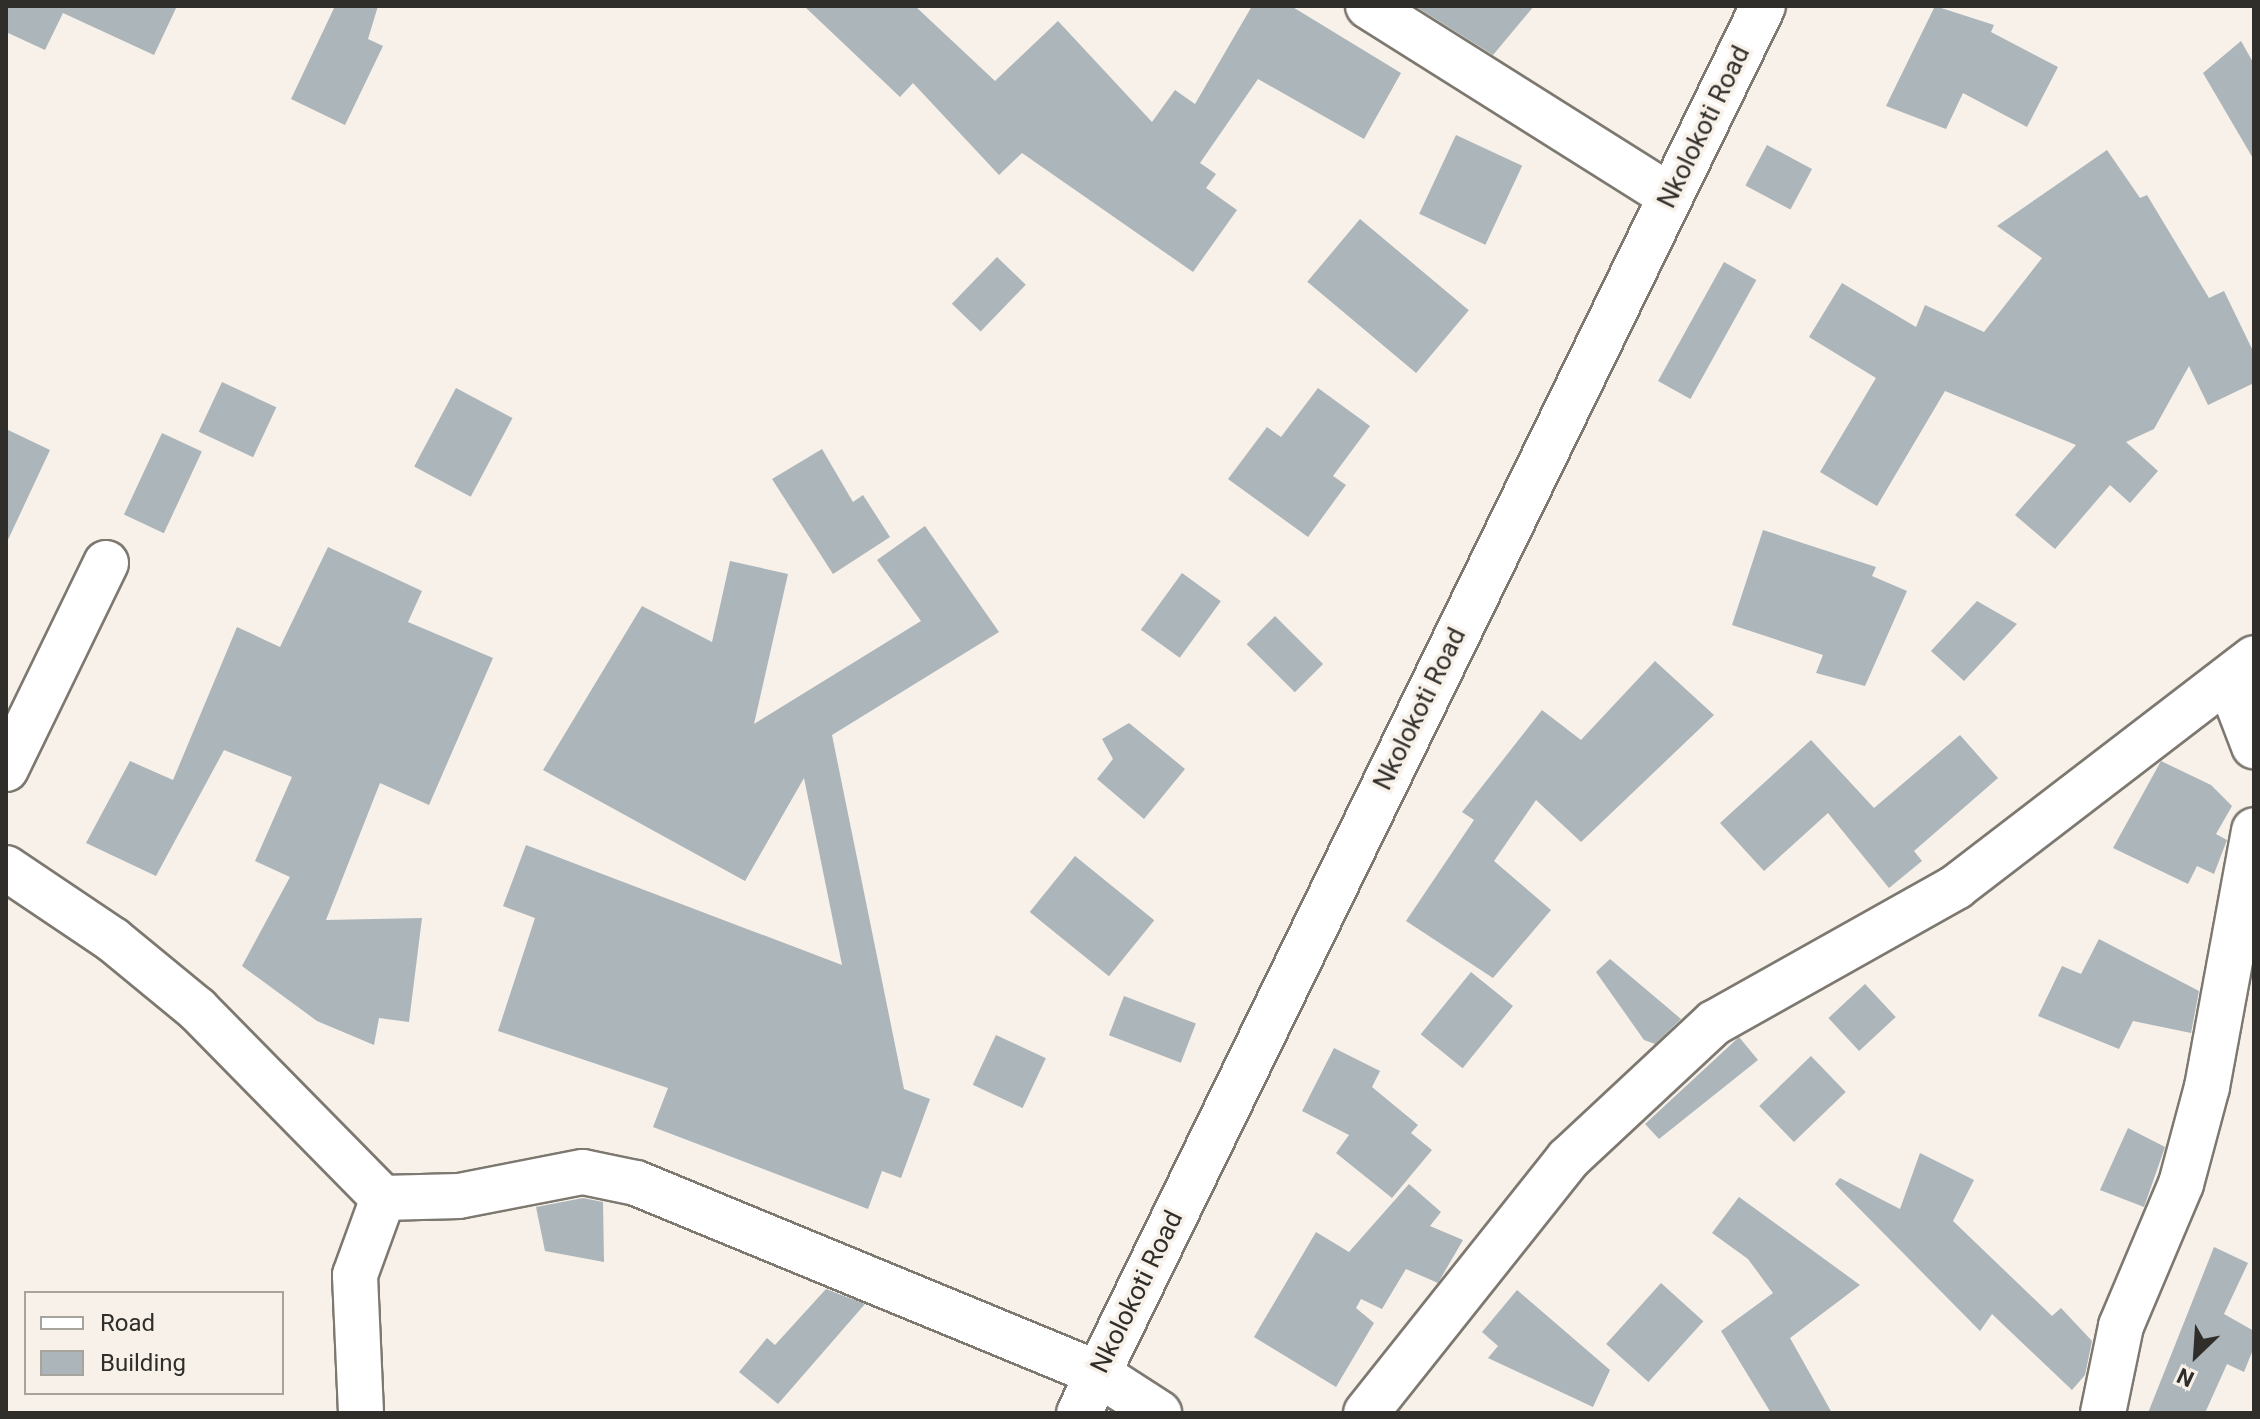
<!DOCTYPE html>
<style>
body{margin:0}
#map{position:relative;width:2260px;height:1419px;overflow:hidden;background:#f7f1e9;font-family:Roboto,sans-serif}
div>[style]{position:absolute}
.building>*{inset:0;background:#abb5ba;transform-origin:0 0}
.roads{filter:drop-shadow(2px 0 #7d7870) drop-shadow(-2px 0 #7d7870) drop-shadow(0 2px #7d7870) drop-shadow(0 -2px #7d7870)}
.minor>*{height:44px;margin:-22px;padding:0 22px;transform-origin:22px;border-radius:22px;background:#fff}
.secondary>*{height:44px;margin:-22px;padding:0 22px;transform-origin:22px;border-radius:22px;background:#fff}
span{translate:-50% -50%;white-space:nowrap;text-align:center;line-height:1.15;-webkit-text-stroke:7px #f7f1e9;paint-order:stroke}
.street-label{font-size:26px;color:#302e2a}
.frame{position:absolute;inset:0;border:8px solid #302e2a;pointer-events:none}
.legend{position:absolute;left:24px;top:1291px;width:260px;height:104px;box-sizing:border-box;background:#f7f1e9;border:2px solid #a7a39d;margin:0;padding:10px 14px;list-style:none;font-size:24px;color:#302e2a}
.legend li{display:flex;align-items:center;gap:16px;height:40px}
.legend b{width:40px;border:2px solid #a7a39d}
.north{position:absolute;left:2156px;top:1315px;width:80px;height:80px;-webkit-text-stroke:6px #f7f1e9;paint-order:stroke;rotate:205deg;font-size:22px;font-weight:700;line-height:32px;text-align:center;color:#302e2a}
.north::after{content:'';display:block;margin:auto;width:28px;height:36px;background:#302e2a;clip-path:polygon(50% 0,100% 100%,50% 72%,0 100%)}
</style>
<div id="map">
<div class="building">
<i style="clip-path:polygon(6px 6px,177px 6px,154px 55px,63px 13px,45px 50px,6px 32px)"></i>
<i style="clip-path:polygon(335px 6px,378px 6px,368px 39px,383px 46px,345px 125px,291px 99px)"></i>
<i style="clip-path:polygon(804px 6px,915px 6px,995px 81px,1058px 21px,1152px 122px,1175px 90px,1195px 104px,1252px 6px,1291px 6px,1401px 73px,1364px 139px,1258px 79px,1200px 163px,1216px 174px,1206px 188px,1237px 210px,1193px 272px,1022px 153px,999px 175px,913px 83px,900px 97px)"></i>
<i style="clip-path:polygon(1415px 6px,1534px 6px,1493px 55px)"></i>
<i style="clip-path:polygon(1935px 6px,1994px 25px,1991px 32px,2058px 67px,2027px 127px,1963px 93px,1946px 129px,1886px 106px)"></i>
<i style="clip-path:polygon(2241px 41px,2254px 64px,2254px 160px,2203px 73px)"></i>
<i style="left:1456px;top:135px;width:73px;height:87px;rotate:25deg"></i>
<i style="left:1767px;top:145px;width:51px;height:46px;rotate:28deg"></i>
<i style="clip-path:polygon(2107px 150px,2140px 198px,2147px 195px,2209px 298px,2224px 291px,2254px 353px,2254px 383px,2208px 405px,2189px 366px,2154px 429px,2126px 442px,2158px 471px,2130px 503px,2110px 485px,2055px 549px,2015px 515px,2076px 445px,1945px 391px,1877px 506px,1820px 472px,1876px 378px,1809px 337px,1842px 283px,1916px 327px,1925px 305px,1984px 332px,2042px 258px,1997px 226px)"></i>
<i style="left:1360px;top:219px;width:142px;height:82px;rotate:40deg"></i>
<i style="left:997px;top:257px;width:40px;height:65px;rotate:44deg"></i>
<i style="left:1724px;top:262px;width:37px;height:136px;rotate:29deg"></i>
<i style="left:222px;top:382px;width:60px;height:55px;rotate:25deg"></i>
<i style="left:456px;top:388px;width:64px;height:89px;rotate:28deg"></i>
<i style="clip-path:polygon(1318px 388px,1370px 426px,1333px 476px,1346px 485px,1308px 537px,1228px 479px,1267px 427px,1281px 437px)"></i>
<i style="clip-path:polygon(6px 429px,50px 450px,6px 544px)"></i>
<i style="left:162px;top:433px;width:44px;height:90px;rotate:25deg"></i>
<i style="clip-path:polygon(822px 449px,853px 502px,863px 495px,890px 537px,833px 574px,772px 479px)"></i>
<i style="clip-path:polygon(925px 526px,999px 632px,832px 735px,904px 1089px,930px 1099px,901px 1178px,882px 1171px,868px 1209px,653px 1127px,668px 1088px,498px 1031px,535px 918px,503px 906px,526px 845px,842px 965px,804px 778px,745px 881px,543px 770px,642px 606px,712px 642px,730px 561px,788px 574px,754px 724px,921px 621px,877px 560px)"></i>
<i style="clip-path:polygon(1763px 530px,1876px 567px,1872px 576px,1907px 591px,1865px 686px,1816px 673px,1823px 655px,1732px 625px)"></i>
<i style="clip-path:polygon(328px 547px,422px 591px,408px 622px,493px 658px,429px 805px,380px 783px,326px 920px,422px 918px,409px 1022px,379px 1018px,374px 1045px,317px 1021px,242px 966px,290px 877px,255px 861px,292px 777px,224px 750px,156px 876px,86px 843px,130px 761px,173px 780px,237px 627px,280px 647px)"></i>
<i style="left:1182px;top:573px;width:48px;height:70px;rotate:36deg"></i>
<i style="clip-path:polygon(1977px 601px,2017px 624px,1964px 681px,1931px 651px)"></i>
<i style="left:1275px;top:616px;width:68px;height:40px;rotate:45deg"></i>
<i style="clip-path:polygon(1655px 661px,1714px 715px,1581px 842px,1536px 800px,1494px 861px,1551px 910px,1493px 978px,1406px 921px,1474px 820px,1462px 812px,1542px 710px,1581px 740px)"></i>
<i style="clip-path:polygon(1129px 723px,1185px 769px,1144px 819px,1097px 779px,1113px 759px,1102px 739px)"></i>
<i style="clip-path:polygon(1960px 735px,1998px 778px,1914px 851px,1922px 861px,1889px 888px,1828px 813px,1764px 871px,1720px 823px,1811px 740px,1874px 808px)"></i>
<i style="clip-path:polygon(2161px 761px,2211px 785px,2232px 806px,2216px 834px,2227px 840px,2214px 874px,2197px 866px,2188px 884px,2113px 848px)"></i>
<i style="left:1075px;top:856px;width:102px;height:72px;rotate:39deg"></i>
<i style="clip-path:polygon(2099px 939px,2199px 991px,2191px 1033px,2133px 1021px,2119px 1049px,2038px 1016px,2062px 966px,2081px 974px)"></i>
<i style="clip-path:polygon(1610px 959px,1681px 1019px,1655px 1044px,1644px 1040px,1596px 972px)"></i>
<i style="left:1471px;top:972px;width:54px;height:80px;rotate:39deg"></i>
<i style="left:1865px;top:984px;width:45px;height:50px;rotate:47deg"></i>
<i style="left:1124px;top:996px;width:77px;height:42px;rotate:21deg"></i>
<i style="left:996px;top:1035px;width:55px;height:55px;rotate:25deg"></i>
<i style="clip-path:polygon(1739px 1037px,1758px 1060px,1659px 1139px,1645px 1124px)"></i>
<i style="clip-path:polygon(1334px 1048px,1380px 1071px,1372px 1087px,1418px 1125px,1411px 1133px,1432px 1150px,1392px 1198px,1336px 1153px,1349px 1135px,1302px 1111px)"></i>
<i style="left:1811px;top:1056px;width:50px;height:72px;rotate:46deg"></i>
<i style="clip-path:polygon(2128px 1128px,2165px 1147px,2144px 1207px,2100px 1190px)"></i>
<i style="clip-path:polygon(1920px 1153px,1974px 1180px,1953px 1221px,2052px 1316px,2061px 1308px,2092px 1341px,2085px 1375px,2072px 1390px,1992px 1314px,1980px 1331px,1835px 1184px,1840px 1178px,1900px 1209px)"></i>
<i style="clip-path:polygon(1409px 1184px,1441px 1212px,1430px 1226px,1463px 1240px,1438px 1283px,1406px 1269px,1382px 1309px,1361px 1299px,1356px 1308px,1374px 1323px,1336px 1387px,1254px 1337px,1316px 1232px,1349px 1252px)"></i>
<i style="clip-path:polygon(1739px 1197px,1860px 1285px,1790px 1338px,1832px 1413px,1771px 1413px,1721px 1331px,1773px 1293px,1748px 1259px,1712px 1233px)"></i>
<i style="clip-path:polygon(583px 1198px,603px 1202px,604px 1262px,545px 1251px,536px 1207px)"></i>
<i style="clip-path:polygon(2214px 1247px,2248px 1263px,2224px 1314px,2254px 1331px,2254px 1347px,2244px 1372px,2227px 1364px,2205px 1413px,2148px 1413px)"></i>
<i style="left:1661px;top:1283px;width:57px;height:82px;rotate:42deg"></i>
<i style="clip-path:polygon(826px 1289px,865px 1304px,778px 1404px,739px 1372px,767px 1338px,775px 1345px)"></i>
<i style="clip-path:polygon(1517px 1290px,1610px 1370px,1593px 1407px,1488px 1358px,1498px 1346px,1482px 1332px)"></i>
</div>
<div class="roads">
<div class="minor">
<i style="left:1368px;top:6px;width:357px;rotate:32.2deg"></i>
<i style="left:2229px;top:681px;width:70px;rotate:69deg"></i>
<i style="left:6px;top:769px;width:229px;rotate:-64.1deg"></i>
<i style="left:6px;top:868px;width:129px;rotate:33.9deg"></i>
<i style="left:113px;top:940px;width:109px;rotate:39.4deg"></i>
<i style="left:197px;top:1009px;width:265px;rotate:45.5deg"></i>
<i style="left:383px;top:1198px;width:76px;rotate:-1.5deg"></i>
<i style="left:459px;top:1196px;width:126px;rotate:-11deg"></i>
<i style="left:583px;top:1172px;width:54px;rotate:11.7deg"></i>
<i style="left:636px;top:1183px;width:499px;rotate:22.4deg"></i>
<i style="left:1097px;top:1373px;width:74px;rotate:32.8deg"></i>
<i style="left:361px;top:1413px;width:138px;rotate:-92.5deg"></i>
<i style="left:355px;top:1275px;width:82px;rotate:-70deg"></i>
<i style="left:1366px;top:1413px;width:325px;rotate:-51.5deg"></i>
<i style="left:1568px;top:1159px;width:200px;rotate:-43deg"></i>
<i style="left:1714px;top:1023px;width:278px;rotate:-29.3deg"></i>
<i style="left:1956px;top:887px;width:376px;rotate:-37.5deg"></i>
<i style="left:2103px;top:1413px;width:89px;rotate:-78.3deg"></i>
<i style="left:2121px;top:1326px;width:154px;rotate:-67.1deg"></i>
<i style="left:2181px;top:1184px;width:100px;rotate:-75deg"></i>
<i style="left:2207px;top:1087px;width:261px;rotate:-79.6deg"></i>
</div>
<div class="secondary">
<i style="left:1079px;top:1413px;width:1564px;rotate:-64.07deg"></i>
</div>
</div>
<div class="street-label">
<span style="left:1704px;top:127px;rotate:-64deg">Nkolokoti Road</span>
<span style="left:1420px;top:709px;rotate:-64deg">Nkolokoti Road</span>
<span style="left:1137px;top:1292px;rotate:-64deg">Nkolokoti Road</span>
</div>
<div class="frame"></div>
<ul class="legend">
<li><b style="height:10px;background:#fff"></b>Road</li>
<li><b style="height:22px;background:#abb5ba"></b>Building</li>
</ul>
<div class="north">N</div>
</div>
